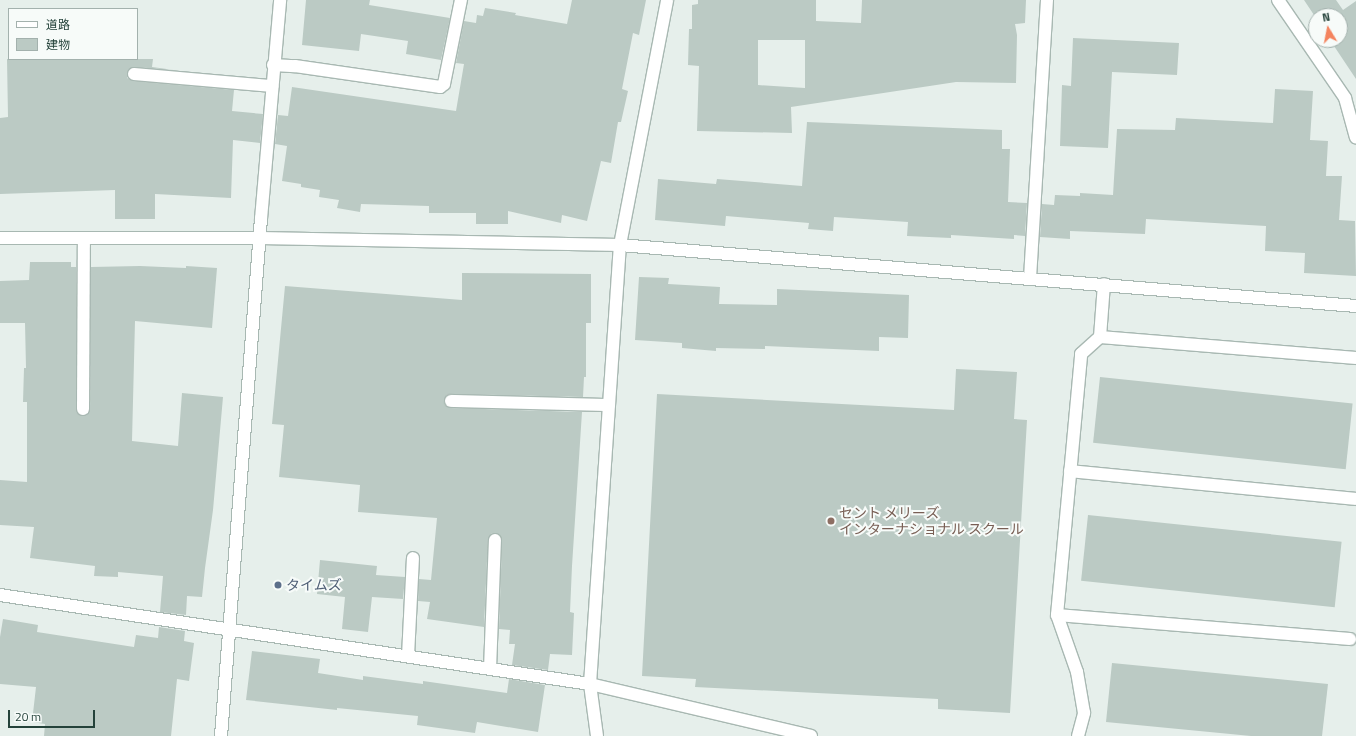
<!DOCTYPE html>
<meta charset="utf-8">
<style>
body{margin:0}
#map{position:relative;width:1356px;height:736px;overflow:hidden;background:#e6efeb;font-family:"Titillium Web","Noto Sans JP",sans-serif}
div>[style]{position:absolute}
.building>*{inset:0;background:#bbcac4;transform-origin:0 0}
.roads{filter:drop-shadow(1px 0 #a8b8b2) drop-shadow(-1px 0 #a8b8b2) drop-shadow(0 1px #a8b8b2) drop-shadow(0 -1px #a8b8b2)}
.lane>*{height:12px;margin:-6px;padding:0 6px;transform-origin:6px;border-radius:6px;background:#fff}
.street>*{height:12px;margin:-6px;padding:0 6px;transform-origin:6px;border-radius:6px;background:#fff}
.dots>*{width:11px;height:11px;translate:-50% -50%;box-sizing:border-box;border:2px solid #f7fbf9;border-radius:50%}
span{translate:-50% -50%;white-space:nowrap;text-align:center;line-height:1.15;-webkit-text-stroke:4px #f7fbf9;paint-order:stroke}
.education-label{font-size:14px;color:#785e54}
.left{translate:0 -50%;text-align:left}
.service-label{font-size:14px;color:#4e5e75}
.legend{position:absolute;left:8px;top:8px;width:130px;height:52px;box-sizing:border-box;background:#f7fbf9;border:1px solid #a3b1ad;margin:0;padding:5px 7px;list-style:none;font-size:12px;color:#24423a}
.legend li{display:flex;align-items:center;gap:8px;height:20px}
.legend b{width:20px;border:1px solid #a3b1ad}
.north{position:absolute;left:1308px;top:8px;width:40px;height:40px;box-sizing:border-box;background:#f7fbf9;border:1px solid #a3b1ad;border-radius:50%;rotate:350deg;font-size:11px;font-weight:700;line-height:16px;text-align:center;color:#24423a}
.north::after{content:'';display:block;margin:auto;width:14px;height:18px;background:#f4845f;clip-path:polygon(50% 0,100% 100%,50% 72%,0 100%)}
.scale{position:absolute;left:8px;top:710px;width:87px;height:18px;box-sizing:border-box;border:2px solid #24423a;border-top:0;padding-left:5px;font-size:12px;line-height:14px;white-space:nowrap;color:#24423a;-webkit-text-stroke:3px #f7fbf9;paint-order:stroke}
</style>
<div id="map">
<div class="building">
<i style="clip-path:polygon(306px 0,370px 0,369px 5px,450px 18px,441px 60px,406px 54px,408px 41px,361px 34px,359px 51px,302px 45px)"></i>
<i style="clip-path:polygon(572px 0,646px 0,639px 35px,633px 33px,622px 89px,628px 91px,621px 122px,618px 122px,611px 163px,601px 161px,587px 221px,562px 215px,561px 223px,508px 211px,508px 224px,476px 224px,476px 213px,429px 213px,429px 206px,361px 204px,360px 212px,337px 208px,339px 200px,319px 197px,320px 190px,301px 187px,301px 184px,282px 181px,287px 146px,275px 144px,278px 115px,288px 116px,292px 87px,456px 111px,464px 64px,456px 63px,464px 21px,476px 23px,477px 15px,483px 16px,485px 8px,516px 13px,515px 15px,567px 24px)"></i>
<i style="clip-path:polygon(evenodd,698px 0,816px 0,816px 21px,861px 23px,862px 0,1026px 0,1025px 23px,1015px 24px,1017px 35px,1016px 83px,956px 82px,791px 107px,792px 133px,697px 131px,699px 66px,688px 65px,689px 29px,692px 29px,692px 5px,698px 4px,698px 0,758px 40px,805px 40px,805px 88px,758px 85px,758px 40px)"></i>
<i style="clip-path:polygon(1304px 0,1336px 0,1343px 10px,1356px 1px,1356px 79px,1330px 40px,1340px 40px,1340px 16px,1316px 16px,1316px 18px)"></i>
<i style="clip-path:polygon(1073px 38px,1179px 43px,1177px 75px,1112px 72px,1108px 148px,1060px 146px,1062px 85px,1071px 86px)"></i>
<i style="clip-path:polygon(7px 59px,153px 59px,152px 67px,174px 70px,134px 67px,128px 70px,127px 78px,133px 81px,234px 90px,232px 111px,263px 114px,260px 143px,233px 140px,231px 198px,155px 194px,155px 219px,115px 219px,115px 190px,0 194px,0 118px,8px 117px)"></i>
<i style="clip-path:polygon(1275px 89px,1313px 91px,1310px 140px,1328px 141px,1326px 176px,1342px 176px,1339px 220px,1355px 221px,1356px 276px,1304px 273px,1305px 253px,1265px 251px,1266px 226px,1146px 219px,1145px 234px,1070px 231px,1070px 239px,1040px 237px,1042px 204px,1054px 205px,1055px 195px,1080px 196px,1080px 193px,1113px 195px,1117px 129px,1175px 130px,1176px 118px,1273px 123px)"></i>
<i style="clip-path:polygon(807px 122px,1002px 130px,1002px 149px,1010px 149px,1008px 202px,1027px 203px,1025px 236px,1014px 235px,1014px 239px,951px 235px,951px 238px,907px 236px,908px 222px,834px 217px,833px 231px,808px 229px,809px 223px,726px 216px,725px 226px,655px 220px,658px 179px,716px 184px,717px 179px,802px 186px)"></i>
<i style="clip-path:polygon(30px 262px,71px 262px,71px 267px,76px 267px,76px 409px,77px 413px,83px 416px,87px 415px,90px 409px,91px 267px,140px 266px,186px 268px,186px 266px,217px 268px,212px 328px,135px 321px,132px 441px,178px 446px,182px 393px,223px 397px,213px 510px,205px 568px,202px 597px,187px 596px,186px 615px,160px 612px,163px 576px,118px 572px,118px 577px,94px 576px,95px 566px,30px 558px,34px 527px,0 525px,0 480px,27px 482px,27px 402px,23px 402px,24px 368px,26px 368px,25px 323px,0 323px,0 281px,29px 280px)"></i>
<i style="clip-path:polygon(462px 273px,591px 274px,591px 323px,586px 323px,586px 377px,584px 377px,583px 397px,451px 394px,447px 395px,444px 400px,445px 405px,451px 408px,582px 412px,572px 566px,570px 612px,574px 613px,572px 655px,550px 654px,548px 670px,512px 665px,515px 644px,509px 644px,510px 630px,499px 629px,502px 540px,499px 534px,492px 533px,488px 539px,484px 627px,427px 619px,430px 602px,418px 601px,419px 579px,431px 580px,437px 518px,358px 512px,360px 485px,279px 477px,284px 425px,272px 424px,285px 286px,462px 300px)"></i>
<i style="clip-path:polygon(639px 277px,669px 278px,668px 284px,720px 287px,719px 304px,777px 305px,777px 289px,909px 295px,908px 338px,879px 337px,879px 351px,765px 346px,765px 349px,716px 348px,716px 351px,682px 348px,682px 343px,635px 340px)"></i>
<i style="clip-path:polygon(956px 369px,1017px 372px,1014px 419px,1027px 420px,1010px 713px,938px 709px,938px 699px,695px 687px,696px 679px,642px 676px,657px 394px,954px 410px)"></i>
<i style="left:1100px;top:377px;width:254px;height:66px;rotate:6deg"></i>
<i style="left:1088px;top:515px;width:255px;height:66px;rotate:6deg"></i>
<i style="clip-path:polygon(320px 560px,377px 566px,376px 575px,405px 577px,403px 599px,372px 597px,368px 632px,342px 629px,345px 597px,317px 594px)"></i>
<i style="clip-path:polygon(3px 619px,38px 625px,37px 632px,134px 647px,136px 635px,158px 638px,159px 627px,185px 631px,184px 641px,194px 643px,189px 681px,177px 679px,171px 736px,44px 736px,45px 724px,32px 722px,36px 687px,0 684px,0 637px)"></i>
<i style="clip-path:polygon(252px 651px,320px 659px,318px 673px,363px 680px,363px 676px,423px 684px,423px 681px,507px 693px,509px 679px,545px 685px,538px 732px,477px 722px,475px 733px,417px 725px,418px 716px,337px 708px,337px 710px,246px 700px)"></i>
<i style="clip-path:polygon(1112px 663px,1328px 684px,1322px 736px,1251px 736px,1106px 722px)"></i>
</div>
<div class="roads">
<div class="lane">
<i style="left:273px;top:65px;width:22px;rotate:3deg"></i>
<i style="left:295px;top:66px;width:147px;rotate:8.2deg"></i>
<i style="left:440px;top:87px;width:5px;rotate:-37deg"></i>
<i style="left:444px;top:84px;width:86px;rotate:-78.6deg"></i>
<i style="left:134px;top:74px;width:139px;rotate:5deg"></i>
<i style="left:1100px;top:337px;width:257px;rotate:4.7deg"></i>
<i style="left:451px;top:401px;width:158px;rotate:1.5deg"></i>
<i style="left:83px;top:409px;width:171px;rotate:-89.7deg"></i>
<i style="left:1070px;top:471px;width:287px;rotate:5.6deg"></i>
<i style="left:1057px;top:615px;width:294px;rotate:4.7deg"></i>
<i style="left:408px;top:656px;width:98px;rotate:-87.1deg"></i>
<i style="left:490px;top:669px;width:129px;rotate:-87.8deg"></i>
<i style="left:1078px;top:736px;width:24px;rotate:-75deg"></i>
<i style="left:1084px;top:713px;width:42px;rotate:-99.7deg"></i>
<i style="left:1077px;top:672px;width:60px;rotate:-109.3deg"></i>
<i style="left:1057px;top:615px;width:262px;rotate:-84.7deg"></i>
<i style="left:1081px;top:354px;width:25px;rotate:-42deg"></i>
<i style="left:1100px;top:337px;width:53px;rotate:-85.7deg"></i>
</div>
<div class="street">
<i style="left:1278px;top:0;width:119px;rotate:55.6deg"></i>
<i style="left:1345px;top:98px;width:41px;rotate:74.6deg"></i>
<i style="left:0;top:238px;width:260px"></i>
<i style="left:260px;top:238px;width:360px;rotate:1.1deg"></i>
<i style="left:620px;top:245px;width:739px;rotate:4.74deg"></i>
<i style="left:1030px;top:278px;width:279px;rotate:-86.5deg"></i>
<i style="left:0;top:595px;width:597px;rotate:8.58deg"></i>
<i style="left:590px;top:684px;width:227px;rotate:13.2deg"></i>
<i style="left:221px;top:736px;width:519px;rotate:-85.58deg"></i>
<i style="left:261px;top:219px;width:220px;rotate:-85deg"></i>
<i style="left:597px;top:736px;width:52px;rotate:-97.7deg"></i>
<i style="left:590px;top:684px;width:440px;rotate:-86.1deg"></i>
<i style="left:620px;top:245px;width:249px;rotate:-79.1deg"></i>
</div>
</div>
<div class="dots">
<i style="left:831px;top:521px;background:#8d6e63"></i>
<i style="left:278px;top:585px;background:#5c6f8a"></i>
</div>
<div class="education-label">
<span class="left" style="left:839px;top:521px">セント メリーズ<br>インターナショナル スクール</span>
</div>
<div class="service-label">
<span class="left" style="left:286px;top:585px">タイムズ</span>
</div>
<ul class="legend">
<li><b style="height:5px;background:#fff"></b>道路</li>
<li><b style="height:11px;background:#bbcac4"></b>建物</li>
</ul>
<div class="north">N</div>
<div class="scale">20 m</div>
</div>
